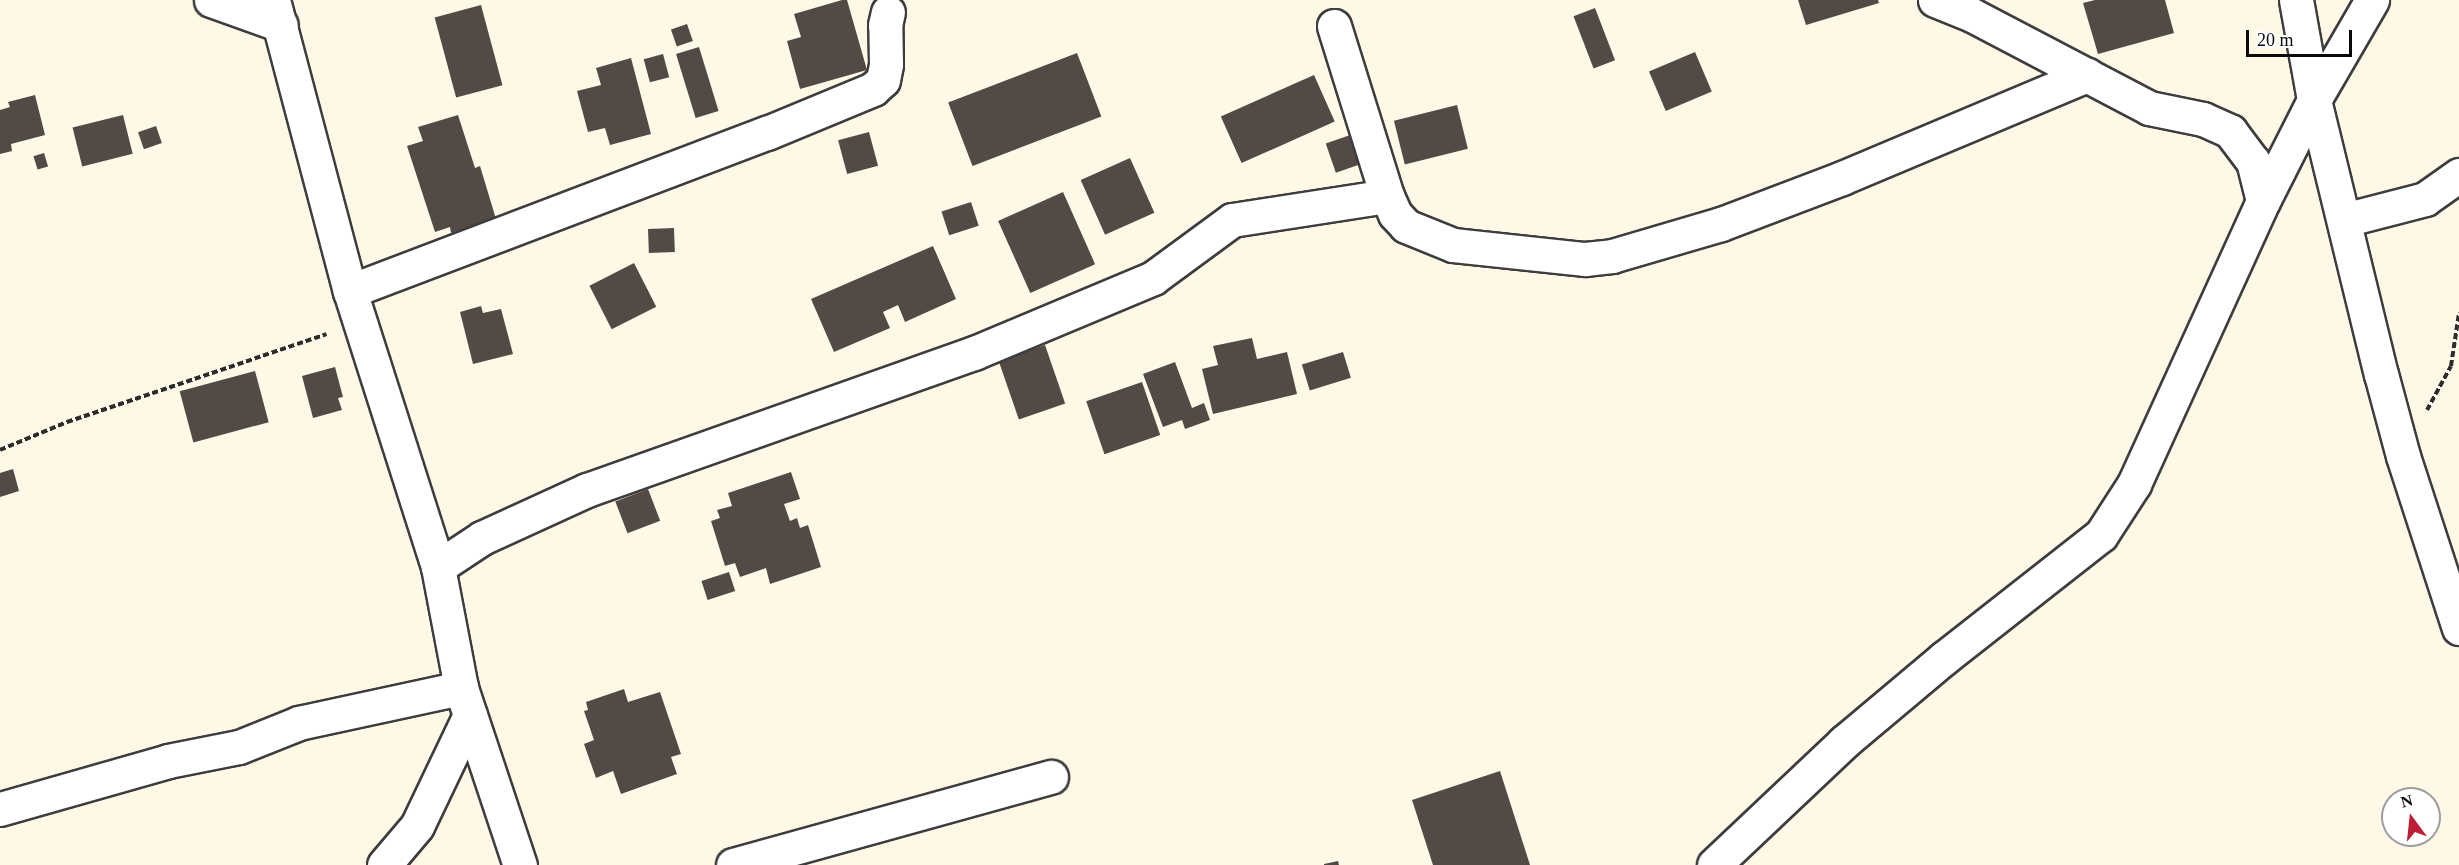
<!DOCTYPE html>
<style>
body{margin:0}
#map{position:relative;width:2459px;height:865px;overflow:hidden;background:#fff8e7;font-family:Georgia,serif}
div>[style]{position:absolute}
.building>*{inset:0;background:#534a46;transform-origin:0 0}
.path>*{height:4px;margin-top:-2px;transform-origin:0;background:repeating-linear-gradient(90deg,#2c2c2c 0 6px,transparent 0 9px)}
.roads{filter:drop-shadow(2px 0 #3d3d3d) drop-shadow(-2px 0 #3d3d3d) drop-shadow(0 2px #3d3d3d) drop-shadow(0 -2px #3d3d3d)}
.minor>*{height:33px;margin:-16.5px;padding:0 16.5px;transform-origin:16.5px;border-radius:16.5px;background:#fff}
span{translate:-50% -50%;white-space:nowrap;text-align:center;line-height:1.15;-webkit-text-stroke:6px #fff;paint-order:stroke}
.north{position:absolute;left:2381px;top:787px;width:60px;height:60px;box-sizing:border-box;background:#fff;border:2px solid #9d9d9d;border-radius:50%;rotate:345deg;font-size:16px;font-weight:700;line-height:24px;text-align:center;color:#0a0a0a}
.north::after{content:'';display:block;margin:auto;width:21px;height:27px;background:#be1e35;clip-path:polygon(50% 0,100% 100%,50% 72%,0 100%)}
.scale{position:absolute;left:2246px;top:30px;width:106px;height:27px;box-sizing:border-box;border:3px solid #0a0a0a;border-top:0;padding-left:8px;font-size:18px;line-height:21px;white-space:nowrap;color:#0a0a0a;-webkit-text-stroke:4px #fff;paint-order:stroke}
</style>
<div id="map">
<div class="building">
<i style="clip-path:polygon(842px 0,847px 0,867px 70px,800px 89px,787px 41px,801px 37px,794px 14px)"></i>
<i style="clip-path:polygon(1798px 0,1878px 0,1879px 3px,1806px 25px)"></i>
<i style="clip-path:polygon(2095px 0,2165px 0,2174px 33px,2098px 54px,2083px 3px)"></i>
<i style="left:481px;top:5px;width:83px;height:48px;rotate:75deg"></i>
<i style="left:1595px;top:8px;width:56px;height:23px;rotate:69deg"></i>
<i style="left:687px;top:24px;width:18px;height:17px;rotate:71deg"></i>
<i style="left:699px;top:47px;width:67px;height:24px;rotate:73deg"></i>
<i style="left:1695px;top:52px;width:43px;height:50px;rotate:67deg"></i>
<i style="left:1077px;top:53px;width:68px;height:138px;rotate:69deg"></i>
<i style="left:663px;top:54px;width:24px;height:20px;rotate:75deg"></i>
<i style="clip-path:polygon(631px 58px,651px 134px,610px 145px,605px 128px,588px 132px,577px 91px,601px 85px,596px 68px)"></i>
<i style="left:1314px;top:75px;width:51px;height:102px;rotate:66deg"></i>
<i style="clip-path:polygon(35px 95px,45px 135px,11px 144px,12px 151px,0 154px,0 110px,10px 107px,8px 102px)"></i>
<i style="left:1457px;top:105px;width:45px;height:65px;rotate:76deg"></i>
<i style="left:123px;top:115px;width:40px;height:52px;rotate:76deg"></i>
<i style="clip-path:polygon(458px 115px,475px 168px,480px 166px,496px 219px,451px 233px,450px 227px,435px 232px,407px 146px,423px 141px,418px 127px)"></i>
<i style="left:156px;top:126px;width:18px;height:19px;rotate:71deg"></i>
<i style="left:869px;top:132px;width:35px;height:32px;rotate:75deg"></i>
<i style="left:1356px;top:133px;width:31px;height:32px;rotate:71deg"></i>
<i style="left:44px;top:153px;width:14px;height:11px;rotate:73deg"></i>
<i style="left:1130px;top:158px;width:60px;height:54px;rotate:66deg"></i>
<i style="left:1063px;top:192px;width:79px;height:71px;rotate:66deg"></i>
<i style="left:971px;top:202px;width:25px;height:31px;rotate:72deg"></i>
<i style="left:674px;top:228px;width:24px;height:26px;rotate:88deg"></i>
<i style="clip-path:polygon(933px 246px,956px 299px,905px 322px,898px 305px,883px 312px,890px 328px,834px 352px,811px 299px)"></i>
<i style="left:634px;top:263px;width:49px;height:50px;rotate:63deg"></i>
<i style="clip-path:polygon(481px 306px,483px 313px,501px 309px,513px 354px,473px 364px,460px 312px)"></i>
<i style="clip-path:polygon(1252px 338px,1257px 359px,1287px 352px,1297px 394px,1213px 414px,1202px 369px,1218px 365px,1213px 346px)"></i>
<i style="left:1045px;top:345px;width:62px;height:49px;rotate:71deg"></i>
<i style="left:1343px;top:352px;width:27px;height:43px;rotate:73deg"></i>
<i style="clip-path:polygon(1175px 362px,1192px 408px,1204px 403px,1210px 420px,1185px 429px,1182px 420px,1163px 427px,1143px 374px)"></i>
<i style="clip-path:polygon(335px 367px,343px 397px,338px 398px,342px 410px,313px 418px,302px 376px)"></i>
<i style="left:255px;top:371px;width:53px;height:78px;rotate:75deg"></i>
<i style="left:1142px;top:382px;width:56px;height:59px;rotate:71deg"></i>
<i style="clip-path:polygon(13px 469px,19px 491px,0 497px,0 473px)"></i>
<i style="clip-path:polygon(791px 472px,800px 499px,784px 504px,790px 521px,797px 518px,800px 528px,808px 525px,821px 567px,770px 584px,766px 568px,740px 577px,735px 563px,725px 566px,711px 521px,720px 518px,717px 510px,732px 506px,728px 493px)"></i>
<i style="left:648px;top:489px;width:34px;height:35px;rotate:69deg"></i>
<i style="left:729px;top:572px;width:20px;height:29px;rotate:72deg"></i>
<i style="clip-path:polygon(624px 689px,628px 702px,660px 692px,681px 754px,671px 757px,677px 774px,621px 794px,613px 771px,596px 778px,584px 744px,594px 740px,584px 711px,588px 710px,586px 702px)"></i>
<i style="clip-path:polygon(1500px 771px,1530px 865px,1433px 865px,1412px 800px)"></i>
<i style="clip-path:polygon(1338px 861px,1339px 865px,1324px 865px,1324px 864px)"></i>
</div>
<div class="path">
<i style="left:2427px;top:410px;width:50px;rotate:-61.4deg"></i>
<i style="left:2451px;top:366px;width:54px;rotate:-81.4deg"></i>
<i style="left:0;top:450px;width:73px;rotate:-22.7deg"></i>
<i style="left:67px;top:422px;width:274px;rotate:-18.7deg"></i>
</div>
<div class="roads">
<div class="minor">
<i style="left:211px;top:0;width:74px;rotate:19.7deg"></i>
<i style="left:273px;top:0;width:301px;rotate:75.2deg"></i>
<i style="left:350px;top:291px;width:290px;rotate:72.3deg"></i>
<i style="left:438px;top:567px;width:123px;rotate:79.2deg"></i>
<i style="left:461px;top:688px;width:187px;rotate:71.6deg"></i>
<i style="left:1935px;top:0;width:40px;rotate:22deg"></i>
<i style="left:1972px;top:15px;width:200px;rotate:27.7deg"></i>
<i style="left:2149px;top:108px;width:55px;rotate:11.5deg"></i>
<i style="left:2203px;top:119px;width:30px;rotate:24deg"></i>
<i style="left:2230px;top:131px;width:38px;rotate:53deg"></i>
<i style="left:2253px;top:161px;width:41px;rotate:76deg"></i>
<i style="left:2296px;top:0;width:102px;rotate:79.8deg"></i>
<i style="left:2314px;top:100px;width:282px;rotate:76.3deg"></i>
<i style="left:2381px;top:374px;width:85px;rotate:75deg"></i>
<i style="left:2403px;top:456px;width:181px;rotate:72deg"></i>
<i style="left:1334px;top:26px;width:178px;rotate:72.7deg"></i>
<i style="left:1387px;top:196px;width:20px;rotate:66deg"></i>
<i style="left:1395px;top:214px;width:16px;rotate:47deg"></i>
<i style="left:1406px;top:226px;width:51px;rotate:22deg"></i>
<i style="left:1453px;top:245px;width:133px;rotate:6.1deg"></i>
<i style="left:1585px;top:259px;width:27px;rotate:-6deg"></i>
<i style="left:1612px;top:256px;width:114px;rotate:-16.4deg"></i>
<i style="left:1721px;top:224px;width:129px;rotate:-20.8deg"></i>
<i style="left:1842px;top:178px;width:266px;rotate:-22.8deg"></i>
<i style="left:2344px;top:220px;width:84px;rotate:-14.5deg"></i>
<i style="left:2425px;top:199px;width:42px;rotate:-35.2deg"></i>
<i style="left:350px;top:291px;width:446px;rotate:-20.8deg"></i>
<i style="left:767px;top:133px;width:115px;rotate:-22.5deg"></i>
<i style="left:873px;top:89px;width:13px;rotate:-42deg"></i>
<i style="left:883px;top:80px;width:16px;rotate:-79deg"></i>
<i style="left:886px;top:64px;width:39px;rotate:-91deg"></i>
<i style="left:885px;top:25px;width:13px;rotate:-77deg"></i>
<i style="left:438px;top:567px;width:53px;rotate:-33.4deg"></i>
<i style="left:482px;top:538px;width:115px;rotate:-24.6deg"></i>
<i style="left:587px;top:490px;width:411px;rotate:-19.5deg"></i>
<i style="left:974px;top:353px;width:194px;rotate:-22.7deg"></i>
<i style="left:1153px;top:278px;width:98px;rotate:-36.3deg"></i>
<i style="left:1232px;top:220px;width:157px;rotate:-8.8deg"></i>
<i style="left:0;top:809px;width:175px;rotate:-15.9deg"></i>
<i style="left:168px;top:761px;width:72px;rotate:-11.2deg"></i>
<i style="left:239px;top:747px;width:65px;rotate:-21.8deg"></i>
<i style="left:299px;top:723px;width:166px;rotate:-12.2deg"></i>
<i style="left:384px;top:865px;width:51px;rotate:-49.8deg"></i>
<i style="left:417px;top:826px;width:123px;rotate:-64.5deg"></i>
<i style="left:733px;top:865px;width:330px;rotate:-15.5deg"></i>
<i style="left:1714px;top:865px;width:179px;rotate:-43.4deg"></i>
<i style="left:1844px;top:742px;width:131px;rotate:-40deg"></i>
<i style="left:1944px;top:658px;width:199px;rotate:-38.1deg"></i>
<i style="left:2101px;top:535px;width:61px;rotate:-57.1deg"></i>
<i style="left:2134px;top:484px;width:311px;rotate:-65.5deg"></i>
<i style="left:2263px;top:201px;width:113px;rotate:-63.2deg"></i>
<i style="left:2314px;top:100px;width:116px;rotate:-59.9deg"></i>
</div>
</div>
<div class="north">N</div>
<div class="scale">20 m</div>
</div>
